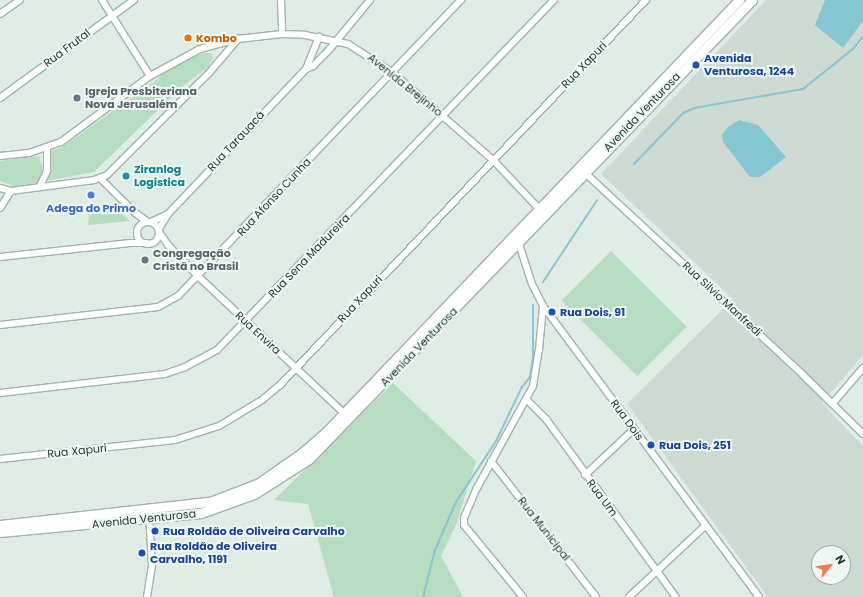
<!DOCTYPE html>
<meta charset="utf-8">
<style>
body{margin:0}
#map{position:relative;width:863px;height:597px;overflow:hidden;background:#dfebe5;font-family:Poppins,sans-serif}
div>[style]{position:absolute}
.built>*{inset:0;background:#cddad4}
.green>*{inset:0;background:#b7ddc1;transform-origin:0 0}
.water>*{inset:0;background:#85c6d1}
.stream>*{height:2px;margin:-1px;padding:0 1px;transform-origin:1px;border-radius:1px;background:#85c6d1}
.roads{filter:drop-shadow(1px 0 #a2b3ac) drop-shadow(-1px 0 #a2b3ac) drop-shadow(0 1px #a2b3ac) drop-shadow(0 -1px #a2b3ac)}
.street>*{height:6px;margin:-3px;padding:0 3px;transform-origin:3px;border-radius:3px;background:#fff}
.street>.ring{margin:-3px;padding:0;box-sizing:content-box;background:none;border:6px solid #fff;border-radius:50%}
.secondary>*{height:9px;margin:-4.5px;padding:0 4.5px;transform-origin:4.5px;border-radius:4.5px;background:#fff}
.dots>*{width:11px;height:11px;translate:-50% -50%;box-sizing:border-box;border:2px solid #eff7f3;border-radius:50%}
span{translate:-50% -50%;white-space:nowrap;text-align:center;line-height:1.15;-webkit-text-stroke:4px #eff7f3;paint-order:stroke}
.food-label{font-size:11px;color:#c56008;font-weight:700}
.left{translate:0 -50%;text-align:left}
.street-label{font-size:11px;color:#203b33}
.transit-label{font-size:11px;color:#164399;font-weight:700}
.worship-label{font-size:11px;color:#5b616d;font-weight:700}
.culture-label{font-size:11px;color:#0d838f;font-weight:700}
.shop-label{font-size:11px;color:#366cbe;font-weight:700}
.north{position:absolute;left:811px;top:545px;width:40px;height:40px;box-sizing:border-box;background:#eff7f3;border:1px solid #9caca6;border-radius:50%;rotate:60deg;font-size:11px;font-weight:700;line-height:16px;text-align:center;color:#203b33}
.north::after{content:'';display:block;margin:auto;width:14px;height:18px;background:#f57a53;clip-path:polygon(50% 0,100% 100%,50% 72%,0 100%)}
</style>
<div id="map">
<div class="built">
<i style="clip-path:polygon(evenodd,766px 0,863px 0,863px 355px,822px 403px,863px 446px,863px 597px,768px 597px,627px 404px,733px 299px,601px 174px,766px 0,819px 553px,843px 553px,843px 577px,819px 577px,819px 553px)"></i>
</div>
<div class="green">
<i style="clip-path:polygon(206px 53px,212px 54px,213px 58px,208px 67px,184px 85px,94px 172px,45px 181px,47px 153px,62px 147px,154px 82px,169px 68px,189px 57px)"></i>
<i style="clip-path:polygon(39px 156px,43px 170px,39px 182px,16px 187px,0 181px,0 161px)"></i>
<i style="clip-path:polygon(117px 209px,130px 221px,88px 225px,89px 215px)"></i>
<i style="left:611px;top:251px;width:107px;height:70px;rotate:45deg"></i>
<i style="clip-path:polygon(393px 383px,476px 461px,456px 525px,441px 556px,463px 597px,334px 597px,308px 504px,274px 500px)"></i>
</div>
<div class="water">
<i style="clip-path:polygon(825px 0,863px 0,863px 21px,843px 48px,815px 25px)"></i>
<i style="clip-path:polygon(739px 120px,758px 125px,786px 157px,760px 177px,750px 177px,723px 142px,722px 135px,728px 127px)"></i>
</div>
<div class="stream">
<i style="left:634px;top:164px;width:71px;rotate:-46.1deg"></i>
<i style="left:683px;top:113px;width:12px;rotate:-24deg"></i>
<i style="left:694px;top:108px;width:111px;rotate:-9.9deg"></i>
<i style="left:803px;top:89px;width:64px;rotate:-38.7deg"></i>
<i style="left:853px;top:49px;width:16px;rotate:-52deg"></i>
<i style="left:543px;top:282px;width:98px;rotate:-56.6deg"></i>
<i style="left:423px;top:597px;width:49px;rotate:-75.7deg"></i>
<i style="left:435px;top:550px;width:52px;rotate:-66.4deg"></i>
<i style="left:456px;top:502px;width:73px;rotate:-56.7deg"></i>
<i style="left:496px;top:441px;width:60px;rotate:-64.3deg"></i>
<i style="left:522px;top:387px;width:13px;rotate:-51deg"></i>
<i style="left:530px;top:377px;width:19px;rotate:-81deg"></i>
<i style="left:533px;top:358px;width:53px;rotate:-90deg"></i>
</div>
<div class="roads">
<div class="street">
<i style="left:102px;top:0;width:90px;rotate:57.7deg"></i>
<i style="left:281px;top:0;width:34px;rotate:88deg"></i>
<i style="left:0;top:14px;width:24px;rotate:-35deg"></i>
<i style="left:306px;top:69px;width:8px;rotate:-23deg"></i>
<i style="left:313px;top:66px;width:21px;rotate:-45deg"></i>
<i style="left:328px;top:51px;width:66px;rotate:-50.5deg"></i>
<i style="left:0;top:98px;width:166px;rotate:-36.2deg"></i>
<i style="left:0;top:156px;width:29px;rotate:-6deg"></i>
<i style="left:29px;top:153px;width:34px;rotate:-19deg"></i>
<i style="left:61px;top:142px;width:111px;rotate:-36.6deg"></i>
<i style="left:150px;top:76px;width:57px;rotate:-28.4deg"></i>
<i style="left:200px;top:49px;width:39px;rotate:-15deg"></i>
<i style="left:238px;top:39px;width:44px;rotate:-6.5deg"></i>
<i style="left:282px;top:34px;width:23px;rotate:2deg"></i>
<i style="left:305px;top:35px;width:44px;rotate:11.8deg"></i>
<i style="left:348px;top:44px;width:52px;rotate:32.5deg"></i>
<i style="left:392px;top:72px;width:134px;rotate:41.1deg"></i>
<i style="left:493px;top:160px;width:71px;rotate:46.7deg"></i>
<i style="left:583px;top:171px;width:300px;rotate:42.8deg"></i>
<i style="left:803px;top:375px;width:84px;rotate:44.5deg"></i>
<i style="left:100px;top:178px;width:48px;rotate:45deg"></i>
<i style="left:134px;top:212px;width:17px;rotate:36deg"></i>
<i style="left:40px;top:186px;width:17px;rotate:-65deg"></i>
<i style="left:47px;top:171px;width:22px;rotate:-90deg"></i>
<i style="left:0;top:188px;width:11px;rotate:15deg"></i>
<i style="left:11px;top:191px;width:84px;rotate:-7.5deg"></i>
<i style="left:94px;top:180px;width:14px;rotate:-21deg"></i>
<i style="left:107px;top:175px;width:144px;rotate:-45deg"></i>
<i style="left:209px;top:73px;width:45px;rotate:-49.5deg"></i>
<i style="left:0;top:208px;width:20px;rotate:-57deg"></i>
<i style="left:151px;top:222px;width:19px;rotate:-25deg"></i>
<i class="ring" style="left:137px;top:222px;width:16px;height:16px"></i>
<i style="left:159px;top:229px;width:17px;rotate:-59deg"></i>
<i style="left:168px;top:214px;width:200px;rotate:-46.4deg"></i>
<i style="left:306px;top:69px;width:35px;rotate:-68deg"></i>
<i style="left:159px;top:232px;width:16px;rotate:55deg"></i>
<i style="left:168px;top:245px;width:45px;rotate:45.9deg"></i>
<i style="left:199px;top:277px;width:202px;rotate:43.2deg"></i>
<i style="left:518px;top:241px;width:45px;rotate:72deg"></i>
<i style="left:532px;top:284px;width:25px;rotate:63deg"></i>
<i style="left:543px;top:306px;width:362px;rotate:53.4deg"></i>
<i style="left:0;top:257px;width:131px;rotate:-6.1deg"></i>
<i style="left:130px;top:243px;width:17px"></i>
<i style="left:0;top:325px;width:159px;rotate:-6.5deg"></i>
<i style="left:158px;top:307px;width:23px;rotate:-29deg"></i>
<i style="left:178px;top:296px;width:410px;rotate:-46.3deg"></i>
<i style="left:0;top:393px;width:166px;rotate:-6.6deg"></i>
<i style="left:165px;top:374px;width:21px;rotate:-19deg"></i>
<i style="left:185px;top:367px;width:36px;rotate:-28deg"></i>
<i style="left:217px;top:350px;width:486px;rotate:-46.1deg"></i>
<i style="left:527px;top:400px;width:27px;rotate:45deg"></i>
<i style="left:546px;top:419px;width:220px;rotate:53.9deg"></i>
<i style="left:833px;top:403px;width:46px;rotate:-49.4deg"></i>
<i style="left:0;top:459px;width:176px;rotate:-6.2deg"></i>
<i style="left:175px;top:440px;width:46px;rotate:-17.7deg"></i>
<i style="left:219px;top:426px;width:50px;rotate:-31.2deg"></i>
<i style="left:262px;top:400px;width:23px;rotate:-40deg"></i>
<i style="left:280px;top:385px;width:531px;rotate:-46.45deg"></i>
<i style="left:491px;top:461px;width:172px;rotate:52.3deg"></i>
<i style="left:585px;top:475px;width:66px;rotate:-43.2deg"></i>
<i style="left:147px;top:597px;width:32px;rotate:-81deg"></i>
<i style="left:152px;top:565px;width:50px;rotate:-93.4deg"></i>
<i style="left:523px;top:597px;width:93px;rotate:-129.3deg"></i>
<i style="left:464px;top:525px;width:7px;rotate:-90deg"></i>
<i style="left:464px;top:518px;width:33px;rotate:-67deg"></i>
<i style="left:477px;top:488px;width:116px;rotate:-61.2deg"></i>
<i style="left:533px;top:386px;width:36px;rotate:-81deg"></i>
<i style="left:539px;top:350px;width:44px;rotate:-84.8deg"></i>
<i style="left:629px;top:597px;width:104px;rotate:-43.1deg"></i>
</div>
<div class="secondary">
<i style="left:0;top:525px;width:211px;rotate:-6.3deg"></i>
<i style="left:210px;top:502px;width:53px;rotate:-21.2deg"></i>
<i style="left:259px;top:483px;width:52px;rotate:-34.9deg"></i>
<i style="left:302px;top:453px;width:32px;rotate:-41deg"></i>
<i style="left:326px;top:432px;width:598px;rotate:-46.29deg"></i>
<i style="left:0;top:532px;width:202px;rotate:-5.4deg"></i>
<i style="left:201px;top:513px;width:56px;rotate:-19.7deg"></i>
<i style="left:254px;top:494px;width:65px;rotate:-32.5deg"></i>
<i style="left:309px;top:459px;width:638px;rotate:-46.02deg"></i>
</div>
</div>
<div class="dots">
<i style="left:188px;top:38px;background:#e8710a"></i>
<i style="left:696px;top:65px;background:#1a4fb4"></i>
<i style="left:77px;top:98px;background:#6b7280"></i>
<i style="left:126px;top:176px;background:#0f9aa8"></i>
<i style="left:91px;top:195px;background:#3f7fe0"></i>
<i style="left:145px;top:260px;background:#6b7280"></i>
<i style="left:552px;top:312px;background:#1a4fb4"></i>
<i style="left:651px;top:445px;background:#1a4fb4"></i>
<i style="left:155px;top:531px;background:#1a4fb4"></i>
<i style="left:142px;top:553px;background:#1a4fb4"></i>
</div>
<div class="food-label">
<span class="left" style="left:196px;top:38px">Kombo</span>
</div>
<div class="street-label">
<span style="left:67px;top:48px;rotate:-37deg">Rua Frutal</span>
<span style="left:584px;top:65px;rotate:-46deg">Rua Xapuri</span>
<span style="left:405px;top:85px;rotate:39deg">Avenida Brejinho</span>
<span style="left:642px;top:112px;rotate:-46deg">Avenida Venturosa</span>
<span style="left:236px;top:141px;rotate:-47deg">Rua Tarauacá</span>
<span style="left:274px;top:197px;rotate:-47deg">Rua Afonso Cunha</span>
<span style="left:309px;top:256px;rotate:-46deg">Rua Sena Madureira</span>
<span style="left:360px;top:299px;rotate:-47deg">Rua Xapuri</span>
<span style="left:722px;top:299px;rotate:43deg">Rua Silvio Manfredi</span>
<span style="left:258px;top:333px;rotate:43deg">Rua Envira</span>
<span style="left:419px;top:347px;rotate:-46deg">Avenida Venturosa</span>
<span style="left:627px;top:420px;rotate:54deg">Rua Dois</span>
<span style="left:77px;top:451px;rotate:-6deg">Rua Xapuri</span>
<span style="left:602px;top:498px;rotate:53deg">Rua Um</span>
<span style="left:144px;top:519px;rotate:-6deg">Avenida Venturosa</span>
<span style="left:544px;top:529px;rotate:52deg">Rua Municipal</span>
</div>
<div class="transit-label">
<span class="left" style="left:704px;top:65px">Avenida<br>Venturosa, 1244</span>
<span class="left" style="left:560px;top:312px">Rua Dois, 91</span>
<span class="left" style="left:659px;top:445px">Rua Dois, 251</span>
<span class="left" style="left:163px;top:531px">Rua Roldão de Oliveira Carvalho</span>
<span class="left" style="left:150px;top:553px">Rua Roldão de Oliveira<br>Carvalho, 1191</span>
</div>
<div class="worship-label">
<span class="left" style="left:85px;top:98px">Igreja Presbiteriana<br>Nova Jerusalém</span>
<span class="left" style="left:153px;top:260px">Congregação<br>Cristã no Brasil</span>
</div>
<div class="culture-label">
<span class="left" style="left:134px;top:176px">Ziranlog<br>Logistica</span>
</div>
<div class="shop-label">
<span style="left:91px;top:208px">Adega do Primo</span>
</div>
<div class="north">N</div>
</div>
